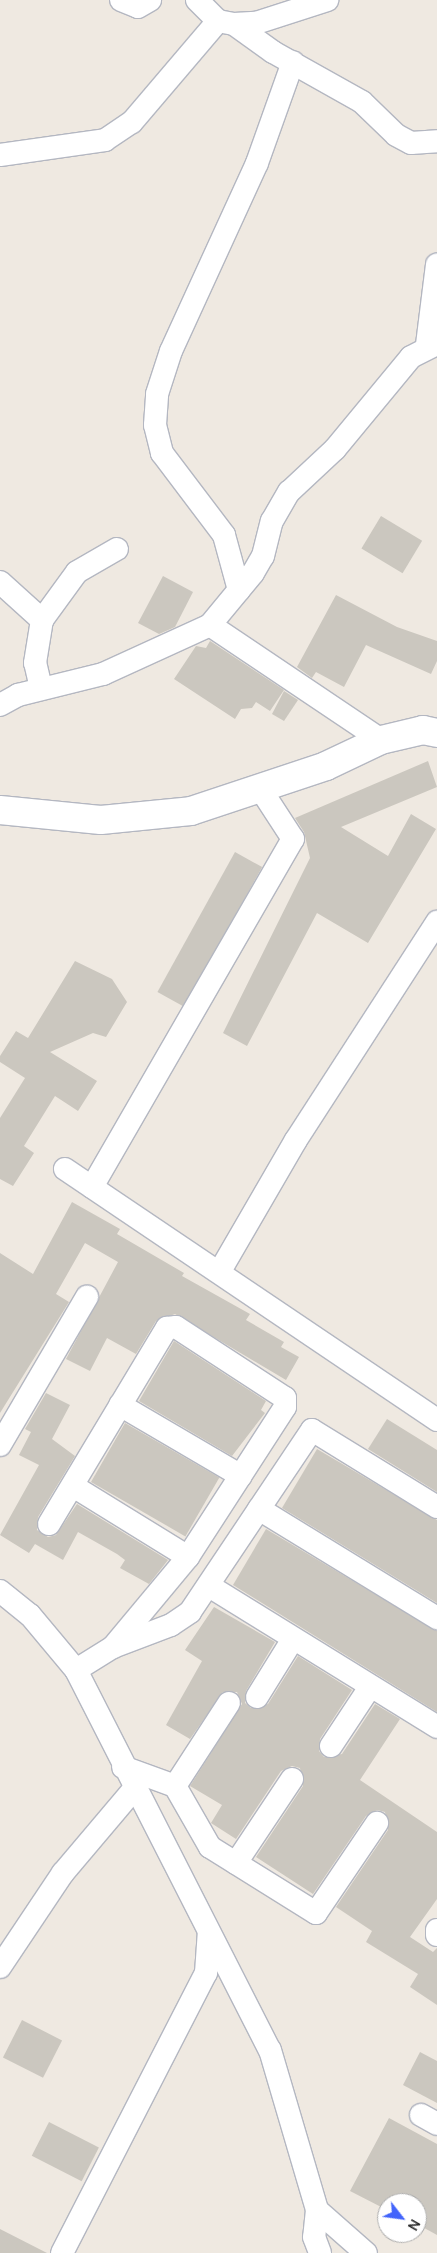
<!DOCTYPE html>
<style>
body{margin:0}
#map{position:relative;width:437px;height:2253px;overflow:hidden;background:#efe9e1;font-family:Manrope,sans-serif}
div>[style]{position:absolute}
.building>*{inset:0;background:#cbc7bf;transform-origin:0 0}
.roads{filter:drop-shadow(1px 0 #b4b7c1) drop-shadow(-1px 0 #b4b7c1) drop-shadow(0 1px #b4b7c1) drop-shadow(0 -1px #b4b7c1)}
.street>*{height:22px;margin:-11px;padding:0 11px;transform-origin:11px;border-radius:11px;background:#fff}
.secondary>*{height:28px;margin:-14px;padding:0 14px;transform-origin:14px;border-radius:14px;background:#fff}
span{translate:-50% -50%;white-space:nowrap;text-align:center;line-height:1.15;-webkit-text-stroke:5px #fff;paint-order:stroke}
.north{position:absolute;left:377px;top:2193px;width:50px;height:50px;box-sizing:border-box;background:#fff;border:1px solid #ababab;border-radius:50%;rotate:120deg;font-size:14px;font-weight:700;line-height:20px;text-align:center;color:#2e2e2e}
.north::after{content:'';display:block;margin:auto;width:18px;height:22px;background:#4264fb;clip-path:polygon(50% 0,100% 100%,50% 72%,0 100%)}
</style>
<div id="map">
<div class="building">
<i style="left:381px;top:516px;width:48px;height:38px;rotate:31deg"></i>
<i style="clip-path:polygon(163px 576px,193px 592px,175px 627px,159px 634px,138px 623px)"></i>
<i style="clip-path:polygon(336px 595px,397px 627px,437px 641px,437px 661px,431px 674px,366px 645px,344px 687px,316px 672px,312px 678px,297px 667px)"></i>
<i style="clip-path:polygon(210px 641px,284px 690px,270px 711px,256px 702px,252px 708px,241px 709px,235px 719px,174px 679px,196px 646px,206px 648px)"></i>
<i style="clip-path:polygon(284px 691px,298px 700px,284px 721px,272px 714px)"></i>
<i style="clip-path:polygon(428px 761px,437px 787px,341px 827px,388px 856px,411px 814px,436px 829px,368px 943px,317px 913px,247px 1046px,223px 1033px,310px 858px,304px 832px,295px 818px)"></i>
<i style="left:235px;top:852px;width:31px;height:160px;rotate:29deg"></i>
<i style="clip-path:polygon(75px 961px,112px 979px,127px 1002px,106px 1037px,93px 1033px,50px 1052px,97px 1081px,78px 1111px,55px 1096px,24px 1146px,34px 1153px,13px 1186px,0 1179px,0 1118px,25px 1078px,0 1062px,0 1056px,16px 1031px,28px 1038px)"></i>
<i style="clip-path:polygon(72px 1202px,120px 1229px,117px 1234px,184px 1273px,182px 1276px,250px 1314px,246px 1320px,284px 1342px,281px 1347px,299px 1357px,286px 1380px,175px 1314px,156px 1321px,136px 1354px,107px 1338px,90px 1371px,66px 1359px,118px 1262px,85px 1243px,56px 1294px,69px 1302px,0 1413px,0 1253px,33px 1274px)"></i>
<i style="clip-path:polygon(174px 1341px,266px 1401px,261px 1410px,265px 1413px,232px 1456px,139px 1401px)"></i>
<i style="clip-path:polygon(46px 1393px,70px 1405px,52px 1439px,75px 1456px,38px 1517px,37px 1530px,48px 1537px,56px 1535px,77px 1504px,168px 1560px,149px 1584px,120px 1568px,125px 1560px,117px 1554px,78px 1532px,63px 1560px,35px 1544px,29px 1553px,0 1535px,39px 1465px,19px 1455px,31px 1432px,25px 1429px)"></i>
<i style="clip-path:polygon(387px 1419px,437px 1450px,437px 1492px,368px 1449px)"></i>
<i style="left:125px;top:1423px;width:109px;height:68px;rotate:30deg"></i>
<i style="clip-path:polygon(317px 1449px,437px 1520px,437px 1603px,282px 1508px)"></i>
<i style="clip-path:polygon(266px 1529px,437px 1631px,437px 1712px,233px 1585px)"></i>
<i style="clip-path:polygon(214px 1607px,275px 1642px,246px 1691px,245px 1703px,251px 1708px,268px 1704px,298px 1656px,352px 1690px,320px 1739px,319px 1751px,324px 1757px,342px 1754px,375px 1704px,400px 1719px,360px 1780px,437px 1832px,437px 1899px,410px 1937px,433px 1952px,437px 1948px,437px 2005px,410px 1987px,418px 1974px,366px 1942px,372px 1931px,336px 1907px,388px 1830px,385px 1812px,377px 1810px,366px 1816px,313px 1894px,256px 1857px,303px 1786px,300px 1768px,292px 1766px,281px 1771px,236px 1839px,211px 1823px,222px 1805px,190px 1786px,242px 1704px,237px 1692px,223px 1692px,190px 1739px,166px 1725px,202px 1661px,185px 1650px)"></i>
<i style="left:22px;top:2020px;width:45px;height:42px;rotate:27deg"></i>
<i style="clip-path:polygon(420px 2052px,437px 2061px,437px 2103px,403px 2085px)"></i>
<i style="clip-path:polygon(389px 2118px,437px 2144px,437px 2235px,417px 2224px,417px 2203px,387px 2203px,387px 2210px,350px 2191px)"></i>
<i style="left:49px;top:2122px;width:56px;height:38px;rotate:27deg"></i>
<i style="clip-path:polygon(0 2229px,47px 2253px,0 2253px)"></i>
</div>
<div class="roads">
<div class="street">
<i style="left:121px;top:0;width:18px;rotate:22deg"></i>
<i style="left:138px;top:7px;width:14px;rotate:-30deg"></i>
<i style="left:197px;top:0;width:30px;rotate:45deg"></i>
<i style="left:218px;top:21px;width:16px;rotate:11deg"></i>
<i style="left:234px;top:24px;width:22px;rotate:-3deg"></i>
<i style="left:256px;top:23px;width:75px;rotate:-17.9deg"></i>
<i style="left:234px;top:24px;width:48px;rotate:35.7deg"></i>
<i style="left:273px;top:52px;width:102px;rotate:29.3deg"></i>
<i style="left:362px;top:102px;width:47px;rotate:44.1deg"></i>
<i style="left:396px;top:135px;width:17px;rotate:28deg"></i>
<i style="left:411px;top:143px;width:26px;rotate:-4deg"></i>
<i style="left:0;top:155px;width:106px;rotate:-8.1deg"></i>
<i style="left:105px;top:140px;width:32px;rotate:-34deg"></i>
<i style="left:132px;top:122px;width:133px;rotate:-49.6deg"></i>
<i style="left:427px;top:345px;width:81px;rotate:-82.9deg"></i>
<i style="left:0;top:582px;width:57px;rotate:42.1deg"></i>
<i style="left:239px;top:590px;width:57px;rotate:-105.3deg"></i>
<i style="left:224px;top:535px;width:103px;rotate:-127.1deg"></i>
<i style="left:162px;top:453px;width:29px;rotate:-104deg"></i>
<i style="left:155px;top:425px;width:31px;rotate:-86deg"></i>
<i style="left:157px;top:394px;width:45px;rotate:-72deg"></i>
<i style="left:171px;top:351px;width:207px;rotate:-65.4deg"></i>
<i style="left:257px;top:163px;width:107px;rotate:-70.4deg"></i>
<i style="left:210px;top:625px;width:67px;rotate:-50.4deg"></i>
<i style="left:253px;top:573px;width:20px;rotate:-60deg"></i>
<i style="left:263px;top:556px;width:36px;rotate:-76deg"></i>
<i style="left:272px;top:521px;width:34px;rotate:-60deg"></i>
<i style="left:289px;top:492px;width:63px;rotate:-43.1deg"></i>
<i style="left:335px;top:449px;width:119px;rotate:-50.4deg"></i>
<i style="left:411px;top:357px;width:29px;rotate:-27deg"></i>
<i style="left:41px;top:688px;width:26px;rotate:-103deg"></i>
<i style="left:35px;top:663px;width:44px;rotate:-80.8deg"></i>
<i style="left:42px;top:620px;width:59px;rotate:-53.9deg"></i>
<i style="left:77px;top:572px;width:46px;rotate:-29.9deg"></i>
<i style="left:0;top:705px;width:21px;rotate:-29deg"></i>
<i style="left:18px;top:695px;width:88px;rotate:-13.9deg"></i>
<i style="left:103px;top:674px;width:118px;rotate:-24.6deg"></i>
<i style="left:210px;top:625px;width:206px;rotate:33.9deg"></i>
<i style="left:65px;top:1169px;width:449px;rotate:34deg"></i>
<i style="left:92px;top:1187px;width:402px;rotate:-60deg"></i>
<i style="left:293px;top:839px;width:59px;rotate:-123.1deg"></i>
<i style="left:220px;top:1271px;width:151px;rotate:-59.9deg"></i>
<i style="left:296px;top:1140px;width:260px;rotate:-57.1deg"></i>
<i style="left:120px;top:1405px;width:140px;rotate:30.4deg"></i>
<i style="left:0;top:1445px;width:172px;rotate:-59.6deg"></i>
<i style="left:73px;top:1486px;width:135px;rotate:31.7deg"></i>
<i style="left:259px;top:1509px;width:209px;rotate:31.5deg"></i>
<i style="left:49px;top:1524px;width:229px;rotate:-59deg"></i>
<i style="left:167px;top:1328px;width:9px;rotate:-6deg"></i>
<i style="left:176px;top:1327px;width:130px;rotate:33.1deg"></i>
<i style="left:285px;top:1398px;width:9px;rotate:90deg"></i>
<i style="left:285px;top:1407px;width:179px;rotate:122.9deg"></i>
<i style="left:188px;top:1557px;width:117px;rotate:129.8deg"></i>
<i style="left:209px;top:1586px;width:268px;rotate:31.7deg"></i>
<i style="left:0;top:1591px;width:38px;rotate:39deg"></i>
<i style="left:30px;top:1615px;width:72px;rotate:50.1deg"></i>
<i style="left:76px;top:1670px;width:427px;rotate:63deg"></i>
<i style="left:270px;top:2050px;width:167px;rotate:73.6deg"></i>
<i style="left:317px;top:2210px;width:65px;rotate:41.3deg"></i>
<i style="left:76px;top:1670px;width:44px;rotate:-31.9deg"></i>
<i style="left:113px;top:1647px;width:62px;rotate:-20.8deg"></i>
<i style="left:171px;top:1625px;width:23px;rotate:-34deg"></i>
<i style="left:190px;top:1612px;width:219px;rotate:-56.2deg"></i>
<i style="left:312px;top:1430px;width:147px;rotate:31.6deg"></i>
<i style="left:257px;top:1697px;width:68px;rotate:-58.2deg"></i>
<i style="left:331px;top:1746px;width:71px;rotate:-56.5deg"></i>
<i style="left:123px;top:1767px;width:55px;rotate:20.1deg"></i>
<i style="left:175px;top:1786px;width:70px;rotate:60.2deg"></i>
<i style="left:210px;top:1847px;width:125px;rotate:31.9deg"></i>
<i style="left:316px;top:1913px;width:109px;rotate:-55.9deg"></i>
<i style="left:175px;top:1786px;width:99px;rotate:-57deg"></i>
<i style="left:236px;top:1863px;width:101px;rotate:-56.3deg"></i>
<i style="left:437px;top:1930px;width:5px;rotate:90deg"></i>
<i style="left:0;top:1967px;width:113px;rotate:-56.2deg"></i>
<i style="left:63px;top:1873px;width:110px;rotate:-49.8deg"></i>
<i style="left:421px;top:2115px;width:18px;rotate:29deg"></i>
<i style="left:317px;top:2210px;width:27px;rotate:96deg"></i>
<i style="left:314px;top:2237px;width:17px;rotate:69deg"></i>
<i style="left:62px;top:2253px;width:315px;rotate:-62.8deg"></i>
<i style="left:206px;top:1973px;width:39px;rotate:-86deg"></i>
</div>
<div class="secondary">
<i style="left:0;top:810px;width:101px;rotate:5.7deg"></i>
<i style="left:101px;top:820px;width:90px;rotate:-5.7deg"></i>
<i style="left:191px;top:811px;width:142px;rotate:-18.4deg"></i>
<i style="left:326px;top:766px;width:61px;rotate:-25.3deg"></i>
<i style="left:381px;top:740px;width:43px;rotate:-13.4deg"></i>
<i style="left:423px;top:730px;width:14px;rotate:12deg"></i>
</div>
</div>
<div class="north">N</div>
</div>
